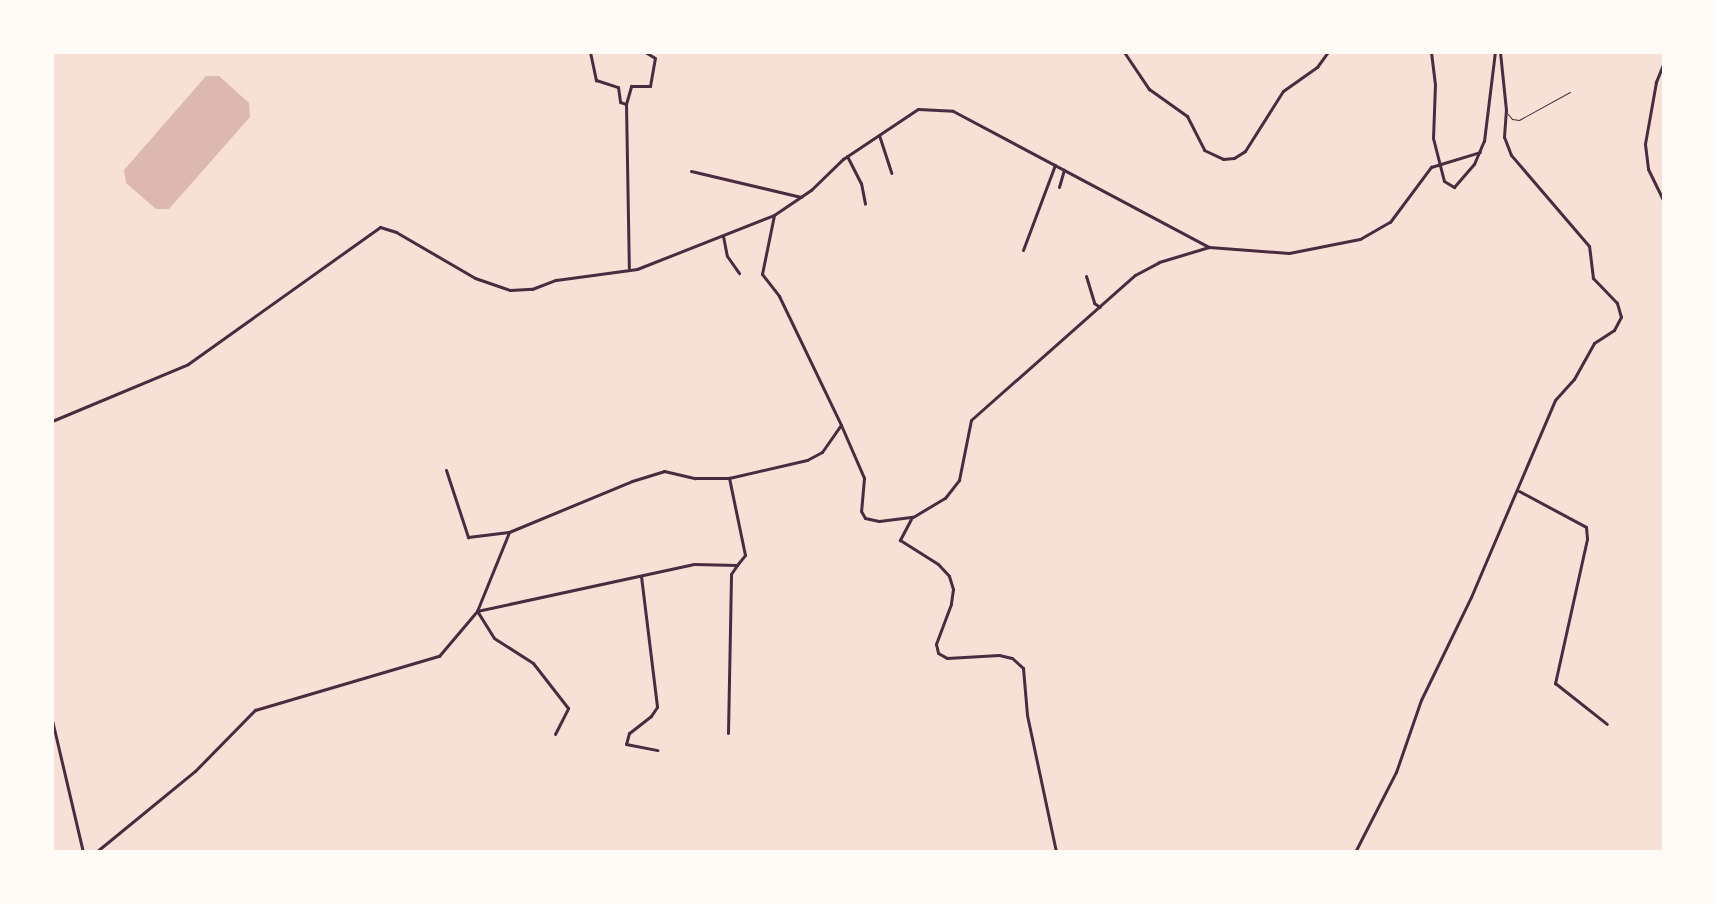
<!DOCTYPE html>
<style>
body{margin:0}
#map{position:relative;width:1716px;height:904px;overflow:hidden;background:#f7e1d7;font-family:"Noto Sans",sans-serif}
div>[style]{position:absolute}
.water>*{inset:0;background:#dcb8b0}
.service>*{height:1px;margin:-0.5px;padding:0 0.5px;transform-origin:0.5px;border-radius:0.5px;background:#4a2c40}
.minor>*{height:3px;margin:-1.5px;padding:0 1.5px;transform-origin:1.5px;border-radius:1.5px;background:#4a2c40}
span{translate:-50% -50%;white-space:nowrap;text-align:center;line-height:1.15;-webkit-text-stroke:6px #fffaf5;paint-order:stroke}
.frame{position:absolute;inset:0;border:54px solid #fffaf5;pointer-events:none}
</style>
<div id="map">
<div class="water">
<i style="clip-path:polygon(206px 76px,219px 76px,249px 103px,250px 117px,169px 209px,156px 209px,126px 183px,124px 170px)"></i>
</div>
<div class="service">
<i style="left:1507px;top:113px;width:8px;rotate:50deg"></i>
<i style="left:1512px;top:119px;width:7px;rotate:8deg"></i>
<i style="left:1519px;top:120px;width:58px;rotate:-28.8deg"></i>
</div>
<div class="minor">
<i style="left:590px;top:52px;width:29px;rotate:78deg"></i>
<i style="left:596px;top:80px;width:23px;rotate:18deg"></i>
<i style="left:618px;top:87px;width:15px;rotate:82deg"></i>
<i style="left:620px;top:102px;width:6px;rotate:18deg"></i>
<i style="left:626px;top:104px;width:19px;rotate:-74deg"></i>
<i style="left:631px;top:86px;width:19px"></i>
<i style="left:650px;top:86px;width:28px;rotate:-80deg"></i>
<i style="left:655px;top:58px;width:12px;rotate:-149deg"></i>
<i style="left:1124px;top:52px;width:45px;rotate:56deg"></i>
<i style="left:1149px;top:89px;width:47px;rotate:35.4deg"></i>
<i style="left:1187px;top:116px;width:38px;rotate:63deg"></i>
<i style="left:1204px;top:150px;width:21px;rotate:25deg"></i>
<i style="left:1223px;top:159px;width:11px;rotate:-5deg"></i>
<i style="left:1234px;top:158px;width:13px;rotate:-32deg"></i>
<i style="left:1245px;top:151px;width:71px;rotate:-57.7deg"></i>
<i style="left:1283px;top:91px;width:42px;rotate:-35.2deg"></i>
<i style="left:1317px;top:67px;width:19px;rotate:-54deg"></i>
<i style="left:1431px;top:52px;width:32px;rotate:83deg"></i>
<i style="left:1435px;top:84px;width:54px;rotate:92.1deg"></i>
<i style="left:1433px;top:138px;width:44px;rotate:75.7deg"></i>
<i style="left:1444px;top:181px;width:12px;rotate:31deg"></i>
<i style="left:1454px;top:187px;width:30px;rotate:-49deg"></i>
<i style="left:1474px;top:164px;width:25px;rotate:-67deg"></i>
<i style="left:1484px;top:141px;width:90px;rotate:-83deg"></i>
<i style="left:1664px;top:62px;width:22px;rotate:112deg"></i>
<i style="left:1656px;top:82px;width:63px;rotate:100.1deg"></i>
<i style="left:1645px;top:144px;width:25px;rotate:83deg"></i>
<i style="left:1648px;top:169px;width:37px;rotate:64deg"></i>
<i style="left:626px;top:104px;width:164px;rotate:89deg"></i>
<i style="left:879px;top:135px;width:40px;rotate:72deg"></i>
<i style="left:847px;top:156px;width:30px;rotate:63deg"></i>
<i style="left:861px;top:183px;width:21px;rotate:79deg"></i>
<i style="left:691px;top:171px;width:113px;rotate:13.3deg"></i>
<i style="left:1059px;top:187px;width:18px;rotate:-74deg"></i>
<i style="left:774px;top:215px;width:60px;rotate:101.5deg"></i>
<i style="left:762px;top:274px;width:28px;rotate:52deg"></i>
<i style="left:779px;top:296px;width:143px;rotate:64.3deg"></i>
<i style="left:723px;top:236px;width:20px;rotate:79deg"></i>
<i style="left:727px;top:256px;width:21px;rotate:55deg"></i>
<i style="left:1023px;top:250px;width:91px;rotate:-69.4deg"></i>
<i style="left:1086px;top:276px;width:28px;rotate:73deg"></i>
<i style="left:1094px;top:303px;width:7px;rotate:34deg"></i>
<i style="left:52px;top:421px;width:147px;rotate:-22.7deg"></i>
<i style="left:188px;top:364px;width:236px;rotate:-35.5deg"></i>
<i style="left:380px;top:227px;width:17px;rotate:17deg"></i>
<i style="left:396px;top:232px;width:91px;rotate:30.2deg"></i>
<i style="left:475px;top:278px;width:37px;rotate:19deg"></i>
<i style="left:510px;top:290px;width:22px;rotate:-3deg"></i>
<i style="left:532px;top:289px;width:26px;rotate:-21deg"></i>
<i style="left:556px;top:280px;width:82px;rotate:-7.7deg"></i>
<i style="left:637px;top:269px;width:147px;rotate:-21.5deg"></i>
<i style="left:774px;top:215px;width:45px;rotate:-34deg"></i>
<i style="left:811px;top:190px;width:45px;rotate:-44.1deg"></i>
<i style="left:843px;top:159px;width:90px;rotate:-33.7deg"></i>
<i style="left:918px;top:109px;width:35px;rotate:3deg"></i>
<i style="left:953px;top:111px;width:290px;rotate:28deg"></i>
<i style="left:446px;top:470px;width:71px;rotate:71.8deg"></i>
<i style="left:468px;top:537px;width:41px;rotate:-7deg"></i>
<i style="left:1519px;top:491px;width:76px;rotate:28.2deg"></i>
<i style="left:1586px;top:527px;width:12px;rotate:85deg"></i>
<i style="left:1587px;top:539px;width:148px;rotate:102.5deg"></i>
<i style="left:1555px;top:683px;width:66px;rotate:38.3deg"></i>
<i style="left:911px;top:519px;width:24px;rotate:118deg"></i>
<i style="left:900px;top:540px;width:45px;rotate:32.3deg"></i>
<i style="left:938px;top:564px;width:16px;rotate:47deg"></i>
<i style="left:949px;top:576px;width:14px;rotate:73deg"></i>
<i style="left:953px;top:589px;width:15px;rotate:98deg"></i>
<i style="left:951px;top:604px;width:43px;rotate:110.6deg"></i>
<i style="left:936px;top:644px;width:9px;rotate:77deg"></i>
<i style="left:938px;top:653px;width:10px;rotate:29deg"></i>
<i style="left:947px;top:658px;width:52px;rotate:-3.3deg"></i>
<i style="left:999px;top:655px;width:13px;rotate:13deg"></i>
<i style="left:1012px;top:658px;width:15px;rotate:42deg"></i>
<i style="left:1023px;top:668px;width:47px;rotate:85.1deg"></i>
<i style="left:1027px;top:715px;width:140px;rotate:78deg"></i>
<i style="left:641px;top:576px;width:132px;rotate:83deg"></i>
<i style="left:657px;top:707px;width:11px;rotate:124deg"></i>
<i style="left:651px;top:716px;width:28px;rotate:142deg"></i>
<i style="left:629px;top:733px;width:11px;rotate:105deg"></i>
<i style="left:626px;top:744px;width:32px;rotate:11deg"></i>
<i style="left:52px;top:720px;width:136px;rotate:76.8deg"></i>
<i style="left:728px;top:733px;width:159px;rotate:-88.9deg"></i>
<i style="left:731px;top:574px;width:11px;rotate:-56deg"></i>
<i style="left:555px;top:734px;width:29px;rotate:-63deg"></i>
<i style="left:568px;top:708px;width:57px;rotate:-127.9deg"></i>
<i style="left:533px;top:663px;width:46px;rotate:-147.3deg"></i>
<i style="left:494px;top:638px;width:32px;rotate:-122deg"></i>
<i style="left:477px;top:611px;width:222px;rotate:-12.2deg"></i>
<i style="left:694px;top:564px;width:43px;rotate:1.3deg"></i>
<i style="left:737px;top:565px;width:13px;rotate:-51deg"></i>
<i style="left:745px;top:555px;width:79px;rotate:-101.7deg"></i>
<i style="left:96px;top:852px;width:128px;rotate:-39.3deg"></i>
<i style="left:195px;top:771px;width:86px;rotate:-45.5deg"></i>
<i style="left:255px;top:710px;width:192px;rotate:-16.4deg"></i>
<i style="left:439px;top:656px;width:59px;rotate:-49.8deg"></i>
<i style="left:477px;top:611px;width:85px;rotate:-67.9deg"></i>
<i style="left:509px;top:532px;width:133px;rotate:-22.5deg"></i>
<i style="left:632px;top:481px;width:34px;rotate:-17deg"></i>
<i style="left:664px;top:471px;width:32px;rotate:13deg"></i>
<i style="left:695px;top:478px;width:34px"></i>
<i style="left:729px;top:478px;width:80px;rotate:-13deg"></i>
<i style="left:807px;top:460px;width:17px;rotate:-28deg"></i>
<i style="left:822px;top:452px;width:33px;rotate:-55deg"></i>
<i style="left:841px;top:425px;width:58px;rotate:66.5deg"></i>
<i style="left:864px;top:478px;width:33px;rotate:95deg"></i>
<i style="left:861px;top:511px;width:8px;rotate:60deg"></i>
<i style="left:865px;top:518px;width:14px;rotate:12deg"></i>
<i style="left:879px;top:521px;width:34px;rotate:-7deg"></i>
<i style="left:913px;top:517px;width:37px;rotate:-31deg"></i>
<i style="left:945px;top:498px;width:23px;rotate:-52deg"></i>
<i style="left:959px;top:480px;width:61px;rotate:-78.7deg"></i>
<i style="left:971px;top:420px;width:219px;rotate:-41.5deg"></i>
<i style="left:1135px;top:275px;width:27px;rotate:-28deg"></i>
<i style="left:1159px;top:262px;width:52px;rotate:-16.7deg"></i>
<i style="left:1209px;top:247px;width:80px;rotate:4.3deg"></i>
<i style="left:1289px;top:253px;width:72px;rotate:-11.2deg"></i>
<i style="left:1360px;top:239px;width:34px;rotate:-30deg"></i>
<i style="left:1390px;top:222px;width:69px;rotate:-53.3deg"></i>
<i style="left:1431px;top:167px;width:51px;rotate:-17deg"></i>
<i style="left:1355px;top:852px;width:90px;rotate:-62.9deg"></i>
<i style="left:1396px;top:772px;width:76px;rotate:-70.9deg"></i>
<i style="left:1421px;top:700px;width:114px;rotate:-64.1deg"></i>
<i style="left:1471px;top:597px;width:214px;rotate:-66.9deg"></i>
<i style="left:1555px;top:400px;width:28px;rotate:-48deg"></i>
<i style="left:1574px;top:379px;width:41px;rotate:-60.9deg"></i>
<i style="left:1594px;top:343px;width:24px;rotate:-33deg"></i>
<i style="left:1614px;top:330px;width:15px;rotate:-62deg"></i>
<i style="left:1621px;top:317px;width:15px;rotate:-106deg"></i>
<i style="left:1617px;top:303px;width:35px;rotate:-134deg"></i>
<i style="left:1593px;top:278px;width:32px;rotate:-97deg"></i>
<i style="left:1589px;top:246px;width:120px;rotate:-130.6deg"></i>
<i style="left:1511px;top:155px;width:19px;rotate:-111deg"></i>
<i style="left:1504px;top:137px;width:27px;rotate:-86deg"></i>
<i style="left:1506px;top:110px;width:58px;rotate:-95.9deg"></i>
</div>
<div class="frame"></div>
</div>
